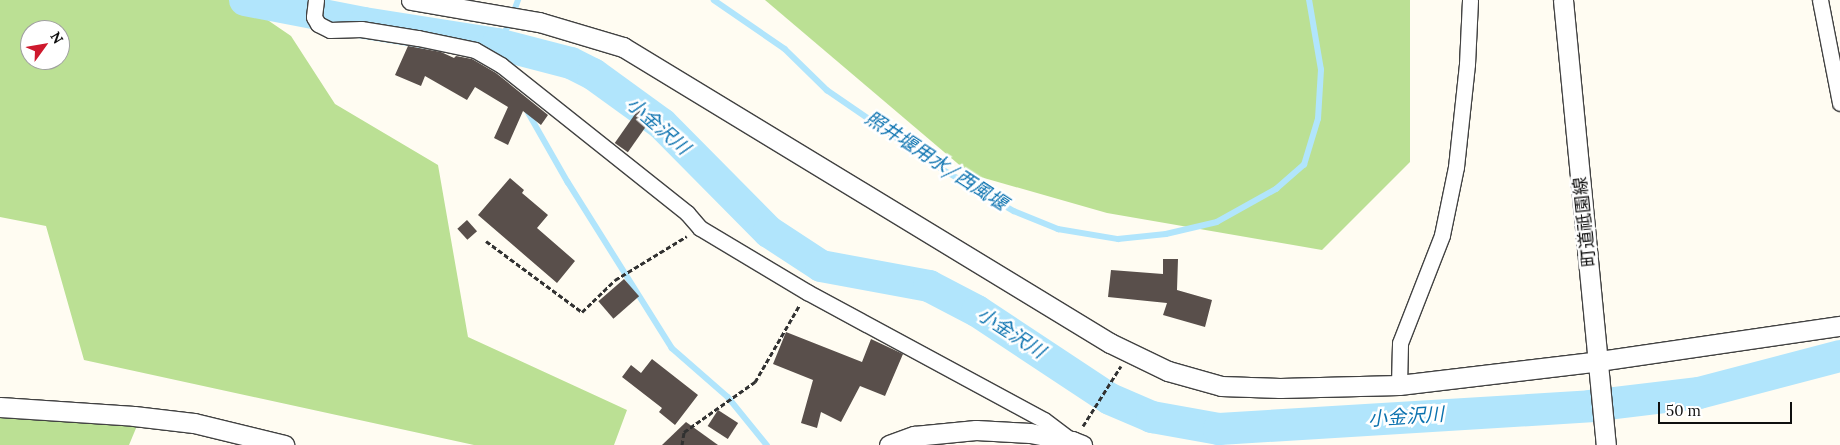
<!DOCTYPE html>
<meta charset="utf-8">
<style>
body{margin:0}
#map{position:relative;width:1840px;height:445px;overflow:hidden;background:#fffcf2;font-family:Lora,"Noto Sans JP",serif}
div>[style]{position:absolute}
.forest>*{inset:0;background:#bbe094}
.stream>*{height:5.5px;margin:-2.75px;padding:0 2.75px;transform-origin:2.75px;border-radius:2.75px;background:#b1e5fc}
.river>*{height:32px;margin:-16px;padding:0 16px;transform-origin:16px;border-radius:16px;background:#b1e5fc}
.building>*{inset:0;background:#594f4b;transform-origin:0 0}
.path>*{height:3px;margin-top:-1.5px;transform-origin:0;background:repeating-linear-gradient(90deg,#313131 0 5px,transparent 0 7.5px)}
.roads{filter:drop-shadow(1px 0 #424242) drop-shadow(-1px 0 #424242) drop-shadow(0 1px #424242) drop-shadow(0 -1px #424242)}
.minor>*{height:15px;margin:-7.5px;padding:0 7.5px;transform-origin:7.5px;border-radius:7.5px;background:#fff}
.tertiary>*{height:19px;margin:-9.5px;padding:0 9.5px;transform-origin:9.5px;border-radius:9.5px;background:#fff}
span{translate:-50% -50%;white-space:nowrap;text-align:center;line-height:1.15;-webkit-text-stroke:5px #fff;paint-order:stroke}
.street-label{font-size:18px;color:#0f0f0f}
.water-label{font-size:19px;color:#0b72af;font-style:italic}
.north{position:absolute;left:20px;top:20px;width:50px;height:50px;box-sizing:border-box;background:#fff;border:1px solid #9f9f9f;border-radius:50%;rotate:58deg;font-size:14px;font-weight:700;line-height:20px;text-align:center;color:#0f0f0f}
.north::after{content:'';display:block;margin:auto;width:18px;height:22px;background:#ce192d;clip-path:polygon(50% 0,100% 100%,50% 72%,0 100%)}
.scale{position:absolute;left:1658px;top:402px;width:134px;height:22px;box-sizing:border-box;border:2px solid #0f0f0f;border-top:0;padding-left:6px;font-size:15px;line-height:18px;white-space:nowrap;color:#0f0f0f;-webkit-text-stroke:4px #fff;paint-order:stroke}
</style>
<div id="map">
<div class="forest">
<i style="clip-path:polygon(evenodd,0 0,238px 0,291px 36px,335px 104px,438px 165px,468px 337px,627px 410px,614px 445px,474px 445px,84px 360px,46px 226px,0 217px,0 0,30px 30px,60px 30px,60px 60px,30px 60px,30px 30px)"></i>
<i style="clip-path:polygon(765px 0,1410px 0,1410px 162px,1322px 250px,1107px 213px,970px 174px)"></i>
<i style="clip-path:polygon(0 399px,139px 421px,129px 445px,0 445px)"></i>
</div>
<div class="stream">
<i style="left:714px;top:0;width:86px;rotate:34.6deg"></i>
<i style="left:785px;top:49px;width:59px;rotate:44.3deg"></i>
<i style="left:827px;top:90px;width:140px;rotate:34.5deg"></i>
<i style="left:942px;top:169px;width:83px;rotate:30.3deg"></i>
<i style="left:1014px;top:211px;width:48px;rotate:22.2deg"></i>
<i style="left:1058px;top:229px;width:61px;rotate:9.5deg"></i>
<i style="left:1118px;top:239px;width:48px;rotate:-5.9deg"></i>
<i style="left:1166px;top:234px;width:52px;rotate:-13.2deg"></i>
<i style="left:1217px;top:222px;width:68px;rotate:-29.2deg"></i>
<i style="left:1276px;top:189px;width:37px;rotate:-41deg"></i>
<i style="left:1304px;top:165px;width:48px;rotate:-73.1deg"></i>
<i style="left:1318px;top:119px;width:49px;rotate:-86.5deg"></i>
<i style="left:1321px;top:70px;width:71px;rotate:-99.7deg"></i>
<i style="left:506px;top:65px;width:12px;rotate:-99deg"></i>
<i style="left:504px;top:53px;width:11px;rotate:-128deg"></i>
<i style="left:497px;top:44px;width:22px;rotate:-58deg"></i>
<i style="left:509px;top:25px;width:27px;rotate:-70deg"></i>
<i style="left:528px;top:112px;width:81px;rotate:60.3deg"></i>
<i style="left:568px;top:182px;width:196px;rotate:57.9deg"></i>
<i style="left:672px;top:348px;width:74px;rotate:41.2deg"></i>
<i style="left:728px;top:397px;width:62px;rotate:50.9deg"></i>
</div>
<div class="river">
<i style="left:245px;top:0;width:121px;rotate:10.9deg"></i>
<i style="left:364px;top:23px;width:135px;rotate:9deg"></i>
<i style="left:497px;top:44px;width:76px;rotate:14.4deg"></i>
<i style="left:571px;top:63px;width:25px;rotate:27deg"></i>
<i style="left:593px;top:74px;width:85px;rotate:35.9deg"></i>
<i style="left:662px;top:124px;width:152px;rotate:45.3deg"></i>
<i style="left:769px;top:232px;width:62px;rotate:33.2deg"></i>
<i style="left:821px;top:266px;width:110px;rotate:10.5deg"></i>
<i style="left:929px;top:286px;width:54px;rotate:27.5deg"></i>
<i style="left:977px;top:311px;width:159px;rotate:33.5deg"></i>
<i style="left:1110px;top:399px;width:46px;rotate:23.2deg"></i>
<i style="left:1152px;top:417px;width:68px;rotate:10.2deg"></i>
<i style="left:1219px;top:429px;width:372px;rotate:-3.5deg"></i>
<i style="left:1590px;top:406px;width:110px;rotate:-6.8deg"></i>
<i style="left:1699px;top:393px;width:146px;rotate:-14.7deg"></i>
</div>
<div class="building">
<i style="clip-path:polygon(408px 46px,441px 52px,454px 58px,456px 56px,472px 59px,496px 73px,548px 115px,541px 125px,523px 111px,508px 145px,494px 138px,508px 107px,475px 87px,467px 100px,425px 76px,421px 86px,395px 75px)"></i>
<i style="left:640px;top:107px;width:16px;height:44px;rotate:35deg"></i>
<i style="clip-path:polygon(510px 178px,524px 190px,522px 193px,548px 215px,537px 228px,575px 261px,557px 283px,478px 215px)"></i>
<i style="left:467px;top:220px;width:15px;height:13px;rotate:48deg"></i>
<i style="clip-path:polygon(1163px 259px,1178px 259px,1177px 290px,1212px 300px,1205px 327px,1163px 315px,1167px 303px,1108px 297px,1111px 270px,1163px 274px)"></i>
<i style="left:624px;top:279px;width:23px;height:34px;rotate:49deg"></i>
<i style="clip-path:polygon(786px 332px,862px 362px,871px 339px,903px 354px,885px 396px,860px 386px,841px 422px,821px 412px,817px 428px,801px 423px,813px 380px,773px 364px)"></i>
<i style="clip-path:polygon(652px 359px,698px 395px,675px 425px,659px 412px,662px 408px,622px 377px,631px 365px,641px 373px)"></i>
<i style="left:718px;top:410px;width:24px;height:19px;rotate:33deg"></i>
<i style="clip-path:polygon(686px 422px,718px 445px,662px 445px)"></i>
</div>
<div class="path">
<i style="left:486px;top:241px;width:119px;rotate:36.5deg"></i>
<i style="left:582px;top:312px;width:46px;rotate:-44.1deg"></i>
<i style="left:615px;top:280px;width:84px;rotate:-31.4deg"></i>
<i style="left:1083px;top:426px;width:71px;rotate:-57.7deg"></i>
<i style="left:682px;top:445px;width:13px;rotate:-81deg"></i>
<i style="left:684px;top:432px;width:87px;rotate:-35.2deg"></i>
<i style="left:755px;top:382px;width:88px;rotate:-59.9deg"></i>
</div>
<div class="roads">
<div class="minor">
<i style="left:316px;top:0;width:17px;rotate:97deg"></i>
<i style="left:314px;top:17px;width:8px;rotate:60deg"></i>
<i style="left:318px;top:24px;width:13px;rotate:27deg"></i>
<i style="left:330px;top:30px;width:31px;rotate:-2deg"></i>
<i style="left:361px;top:29px;width:58px;rotate:9deg"></i>
<i style="left:418px;top:38px;width:58px;rotate:11.9deg"></i>
<i style="left:475px;top:50px;width:30px;rotate:30deg"></i>
<i style="left:501px;top:65px;width:238px;rotate:38.5deg"></i>
<i style="left:687px;top:213px;width:20px;rotate:49deg"></i>
<i style="left:700px;top:228px;width:125px;rotate:30.9deg"></i>
<i style="left:807px;top:292px;width:269px;rotate:28.4deg"></i>
<i style="left:1044px;top:420px;width:34px;rotate:37deg"></i>
<i style="left:1820px;top:0;width:105px;rotate:79deg"></i>
<i style="left:1399px;top:385px;width:42px;rotate:-88.6deg"></i>
<i style="left:1400px;top:343px;width:116px;rotate:-68.7deg"></i>
<i style="left:1442px;top:235px;width:69px;rotate:-78.4deg"></i>
<i style="left:1456px;top:167px;width:104px;rotate:-83.9deg"></i>
<i style="left:1467px;top:64px;width:64px;rotate:-87.3deg"></i>
</div>
<div class="tertiary">
<i style="left:411px;top:0;width:130px;rotate:9.8deg"></i>
<i style="left:539px;top:22px;width:88px;rotate:16.6deg"></i>
<i style="left:623px;top:47px;width:570px;rotate:31.29deg"></i>
<i style="left:1110px;top:343px;width:64px;rotate:25.8deg"></i>
<i style="left:1168px;top:371px;width:55px;rotate:15.8deg"></i>
<i style="left:1221px;top:386px;width:59px;rotate:1.9deg"></i>
<i style="left:1280px;top:388px;width:119px;rotate:-1.4deg"></i>
<i style="left:1399px;top:385px;width:201px;rotate:-6.8deg"></i>
<i style="left:1599px;top:361px;width:244px;rotate:-8.3deg"></i>
<i style="left:1563px;top:0;width:447px;rotate:84.5deg"></i>
<i style="left:0;top:407px;width:134px;rotate:3.8deg"></i>
<i style="left:134px;top:416px;width:60px;rotate:6.7deg"></i>
<i style="left:194px;top:423px;width:93px;rotate:13.7deg"></i>
<i style="left:889px;top:445px;width:27px;rotate:-20deg"></i>
<i style="left:914px;top:436px;width:62px;rotate:-5.5deg"></i>
<i style="left:976px;top:430px;width:54px;rotate:3.2deg"></i>
<i style="left:1030px;top:433px;width:43px;rotate:10.8deg"></i>
<i style="left:1072px;top:441px;width:11px;rotate:22deg"></i>
</div>
</div>
<div class="street-label">
<span style="left:1585px;top:222px;rotate:-96deg">町道祗園線</span>
</div>
<div class="water-label">
<span style="left:658px;top:126px;rotate:41deg">小金沢川</span>
<span style="left:936px;top:161px;rotate:33deg">照井堰用水/西風堰</span>
<span style="left:1011px;top:333px;rotate:33deg">小金沢川</span>
<span style="left:1406px;top:417px;rotate:-4deg">小金沢川</span>
</div>
<div class="north">N</div>
<div class="scale">50 m</div>
</div>
